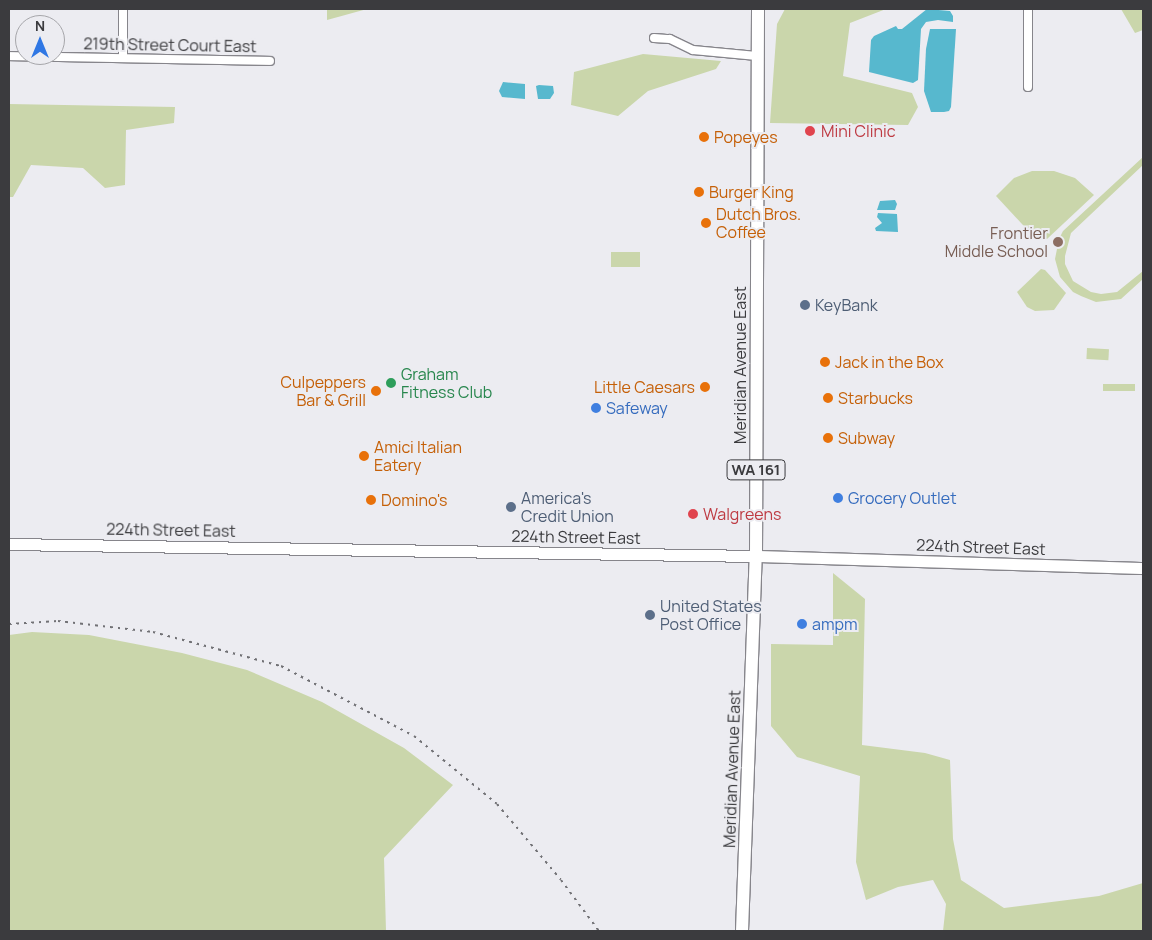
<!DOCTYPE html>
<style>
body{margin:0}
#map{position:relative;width:1152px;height:940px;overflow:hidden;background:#ececf1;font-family:Manrope,sans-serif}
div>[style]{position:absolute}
.green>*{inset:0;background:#cad6ab;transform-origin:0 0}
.water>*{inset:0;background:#57b8ce}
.roads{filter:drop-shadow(1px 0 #86858b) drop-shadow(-1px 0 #86858b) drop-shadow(0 1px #86858b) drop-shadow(0 -1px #86858b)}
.minor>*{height:8px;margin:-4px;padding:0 4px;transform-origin:4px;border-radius:4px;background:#fff}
.secondary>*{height:11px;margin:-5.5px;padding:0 5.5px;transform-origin:5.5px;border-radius:5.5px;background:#fff}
.primary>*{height:12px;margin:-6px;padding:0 6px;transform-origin:6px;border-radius:6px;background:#fff}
.rail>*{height:2px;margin-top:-1px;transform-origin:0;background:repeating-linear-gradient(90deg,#717175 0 2.5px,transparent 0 7.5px)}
.dots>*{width:14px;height:14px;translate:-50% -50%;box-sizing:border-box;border:2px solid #ececf1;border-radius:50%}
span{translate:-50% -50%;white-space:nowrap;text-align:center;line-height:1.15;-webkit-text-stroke:4px #ececf1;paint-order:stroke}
.shield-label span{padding:1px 4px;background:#ececf1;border:1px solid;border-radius:4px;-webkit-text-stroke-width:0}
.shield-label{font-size:15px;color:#3b3b3e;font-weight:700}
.street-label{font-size:16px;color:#3b3b3e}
.health-label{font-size:16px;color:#be3a42}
.left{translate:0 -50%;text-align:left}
.food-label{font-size:16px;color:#c56008}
.right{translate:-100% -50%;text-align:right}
.education-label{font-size:16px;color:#785e54}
.service-label{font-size:16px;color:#4e5e75}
.leisure-label{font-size:16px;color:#27864d}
.shop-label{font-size:16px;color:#366cbe}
.frame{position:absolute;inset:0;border:10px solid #3b3b3e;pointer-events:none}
.north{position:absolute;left:15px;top:15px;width:50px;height:50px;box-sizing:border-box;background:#ececf1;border:1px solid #a5a5a9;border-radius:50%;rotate:0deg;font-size:14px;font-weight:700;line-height:20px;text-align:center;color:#3b3b3e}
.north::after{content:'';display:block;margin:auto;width:18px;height:22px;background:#2f77e4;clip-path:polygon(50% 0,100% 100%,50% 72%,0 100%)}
</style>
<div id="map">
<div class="green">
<i style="clip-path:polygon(327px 9px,367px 9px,327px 20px)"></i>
<i style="clip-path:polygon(785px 9px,886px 9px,850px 23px,843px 76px,912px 93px,918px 107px,908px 125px,770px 123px,777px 24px)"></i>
<i style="clip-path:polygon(1121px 9px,1143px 9px,1143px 30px,1135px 33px)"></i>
<i style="clip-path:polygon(643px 54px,721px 61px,716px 69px,648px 91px,618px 116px,571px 105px,574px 72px)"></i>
<i style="clip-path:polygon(9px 104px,175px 107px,174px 123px,126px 130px,125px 185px,105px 188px,83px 168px,31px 165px,13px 197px,9px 197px)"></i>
<i style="clip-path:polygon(1143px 157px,1143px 165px,1071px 233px,1065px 256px,1065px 264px,1073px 281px,1091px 292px,1101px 294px,1117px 292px,1143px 271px,1143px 279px,1121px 299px,1096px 302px,1081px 296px,1073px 292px,1060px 277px,1055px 259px,1059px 239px,1063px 231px)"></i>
<i style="clip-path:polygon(1032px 171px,1054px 171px,1075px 178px,1094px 195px,1047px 239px,1034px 237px,996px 196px,1014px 178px)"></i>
<i style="left:611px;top:252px;width:29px;height:15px"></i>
<i style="clip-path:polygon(1041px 269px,1045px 270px,1066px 293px,1054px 310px,1035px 311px,1027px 307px,1017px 292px)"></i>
<i style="left:1087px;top:348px;width:22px;height:11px;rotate:3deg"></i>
<i style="left:1103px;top:384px;width:32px;height:7px"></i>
<i style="clip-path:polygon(833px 573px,865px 599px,862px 745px,925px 753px,950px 760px,953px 839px,961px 880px,1004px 908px,1099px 896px,1143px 883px,1143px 931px,943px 931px,946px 904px,933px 880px,898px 887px,866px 900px,856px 862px,860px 776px,797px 757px,771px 726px,771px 644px,833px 645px)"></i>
<i style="clip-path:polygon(32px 632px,89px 635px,182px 653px,247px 670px,322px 702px,404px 748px,453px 785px,384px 858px,386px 931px,9px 931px,9px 635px)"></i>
</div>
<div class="water">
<i style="clip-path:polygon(927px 9px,950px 11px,953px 16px,953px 22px,938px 20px,926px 22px,921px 29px,918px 80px,913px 83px,869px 72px,871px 40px,874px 36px,896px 26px,898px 29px,902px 29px)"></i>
<i style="clip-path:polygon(930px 29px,956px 29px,951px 107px,949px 111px,944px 112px,931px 112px,924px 91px,926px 49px)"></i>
<i style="clip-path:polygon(503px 82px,525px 84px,525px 99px,502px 97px,499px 91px)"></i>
<i style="clip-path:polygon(539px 85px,553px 86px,554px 93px,550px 99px,538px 99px,536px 86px)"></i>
<i style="clip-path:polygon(895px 200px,897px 204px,895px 210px,877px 210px,880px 201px)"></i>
<i style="clip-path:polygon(878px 213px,897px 214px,898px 232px,876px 231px,875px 228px,882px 223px,877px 217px)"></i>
</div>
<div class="roads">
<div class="minor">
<i style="left:654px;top:38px;width:16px;rotate:4deg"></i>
<i style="left:670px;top:39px;width:25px;rotate:26deg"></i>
<i style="left:693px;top:50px;width:64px;rotate:5.4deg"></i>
<i style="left:9px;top:56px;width:261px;rotate:1.1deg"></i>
<i style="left:123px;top:57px;width:48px;rotate:-90deg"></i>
<i style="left:1028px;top:87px;width:78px;rotate:-90deg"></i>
</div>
<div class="secondary">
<i style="left:9px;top:544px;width:747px;rotate:0.92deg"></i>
<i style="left:756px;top:556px;width:387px;rotate:1.8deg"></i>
</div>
<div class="primary">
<i style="left:742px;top:931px;width:375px;rotate:-87.9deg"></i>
<i style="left:756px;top:556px;width:547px;rotate:-89.79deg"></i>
</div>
</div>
<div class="rail">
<i style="left:9px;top:624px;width:49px;rotate:-3.5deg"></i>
<i style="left:58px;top:621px;width:96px;rotate:6.6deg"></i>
<i style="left:153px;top:632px;width:132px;rotate:14.9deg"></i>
<i style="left:281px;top:666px;width:150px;rotate:27.8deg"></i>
<i style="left:414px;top:736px;width:107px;rotate:39.3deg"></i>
<i style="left:497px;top:804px;width:99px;rotate:49.9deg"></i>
<i style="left:561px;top:880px;width:64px;rotate:53.3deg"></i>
</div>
<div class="dots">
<i style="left:810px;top:131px;background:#e0444e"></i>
<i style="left:704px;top:137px;background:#e8710a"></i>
<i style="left:699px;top:192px;background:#e8710a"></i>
<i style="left:706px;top:223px;background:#e8710a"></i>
<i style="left:1058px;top:242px;background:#8d6e63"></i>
<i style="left:805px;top:305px;background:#5c6f8a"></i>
<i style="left:825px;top:362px;background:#e8710a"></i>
<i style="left:391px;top:383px;background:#2e9e5b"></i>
<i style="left:705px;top:387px;background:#e8710a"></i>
<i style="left:376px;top:391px;background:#e8710a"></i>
<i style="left:828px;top:398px;background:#e8710a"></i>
<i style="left:596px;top:408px;background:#3f7fe0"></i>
<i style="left:828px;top:438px;background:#e8710a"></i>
<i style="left:364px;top:456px;background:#e8710a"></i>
<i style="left:838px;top:498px;background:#3f7fe0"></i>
<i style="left:371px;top:500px;background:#e8710a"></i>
<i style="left:511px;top:507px;background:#5c6f8a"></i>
<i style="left:693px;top:514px;background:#e0444e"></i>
<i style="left:650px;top:615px;background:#5c6f8a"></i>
<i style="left:802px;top:624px;background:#3f7fe0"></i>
</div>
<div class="shield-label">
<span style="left:756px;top:470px">WA 161</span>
</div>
<div class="street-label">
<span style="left:170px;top:45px;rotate:1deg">219th Street Court East</span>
<span style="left:740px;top:365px;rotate:-90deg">Meridian Avenue East</span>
<span style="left:171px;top:530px;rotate:1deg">224th Street East</span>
<span style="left:576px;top:537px;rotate:1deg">224th Street East</span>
<span style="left:981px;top:547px;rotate:2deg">224th Street East</span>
<span style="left:732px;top:769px;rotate:-88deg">Meridian Avenue East</span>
</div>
<div class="health-label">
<span class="left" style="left:821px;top:131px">Mini Clinic</span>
<span class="left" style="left:703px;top:514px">Walgreens</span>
</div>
<div class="food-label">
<span class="left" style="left:714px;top:137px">Popeyes</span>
<span class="left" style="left:709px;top:192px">Burger King</span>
<span class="left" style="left:716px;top:223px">Dutch Bros.<br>Coffee</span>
<span class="left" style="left:835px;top:362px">Jack in the Box</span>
<span class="right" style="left:366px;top:391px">Culpeppers<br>Bar &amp; Grill</span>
<span class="right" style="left:695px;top:387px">Little Caesars</span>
<span class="left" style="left:838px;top:398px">Starbucks</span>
<span class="left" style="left:838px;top:438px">Subway</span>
<span class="left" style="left:374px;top:456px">Amici Italian<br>Eatery</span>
<span class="left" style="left:381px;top:500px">Domino's</span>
</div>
<div class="education-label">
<span class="right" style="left:1048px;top:242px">Frontier<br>Middle School</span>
</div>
<div class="service-label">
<span class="left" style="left:815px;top:305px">KeyBank</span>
<span class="left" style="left:521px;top:507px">America's<br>Credit Union</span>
<span class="left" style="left:660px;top:615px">United States<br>Post Office</span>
</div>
<div class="leisure-label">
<span class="left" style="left:401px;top:383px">Graham<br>Fitness Club</span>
</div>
<div class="shop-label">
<span class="left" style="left:606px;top:408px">Safeway</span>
<span class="left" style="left:848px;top:498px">Grocery Outlet</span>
<span class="left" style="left:812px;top:624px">ampm</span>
</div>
<div class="frame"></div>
<div class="north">N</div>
</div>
